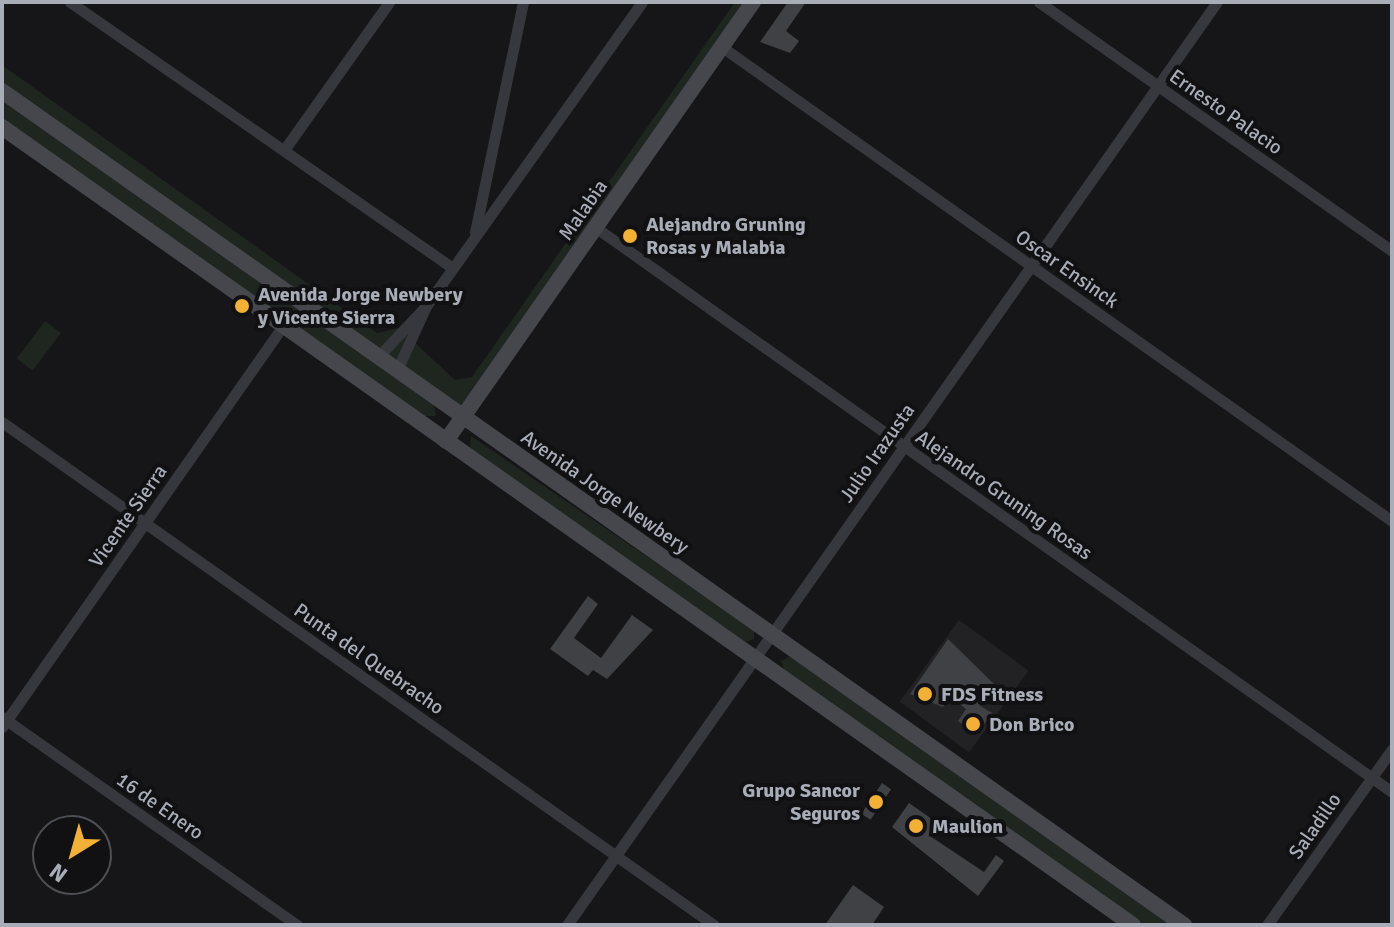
<!DOCTYPE html>
<style>
body{margin:0}
#map{position:relative;width:1394px;height:927px;overflow:hidden;background:#161618;font-family:Signika,sans-serif}
div>[style]{position:absolute}
.built>*{inset:0;background:#222225;transform-origin:0 0}
.green>*{inset:0;background:#1e261f;transform-origin:0 0}
.building>*{inset:0;background:#404145;transform-origin:0 0}
.street>*{height:11px;margin:-5.5px;padding:0 5.5px;transform-origin:5.5px;border-radius:5.5px;background:#37383d}
.secondary>*{height:16px;margin:-8px;padding:0 8px;transform-origin:8px;border-radius:8px;background:#45474d}
.dots>*{width:22px;height:22px;translate:-50% -50%;box-sizing:border-box;border:4px solid #111113;border-radius:50%}
span{translate:-50% -50%;white-space:nowrap;text-align:center;line-height:1.15;-webkit-text-stroke:8px #111113;paint-order:stroke}
.street-label{font-size:20px;color:#a8adb8}
.poi-label{font-size:20px;color:#a8adb8;font-weight:700}
.left{translate:0 -50%;text-align:left}
.right{translate:-100% -50%;text-align:right}
.frame{position:absolute;inset:0;border:4px solid #a8adb8;pointer-events:none}
.north{position:absolute;left:32px;top:815px;width:80px;height:80px;box-sizing:border-box;background:#111113;border:2px solid #4d4f55;border-radius:50%;rotate:217deg;font-size:22px;font-weight:700;line-height:32px;text-align:center;color:#a8adb8}
.north::after{content:'';display:block;margin:auto;width:28px;height:36px;background:#f2b134;clip-path:polygon(50% 0,100% 100%,50% 72%,0 100%)}
</style>
<div id="map">
<div class="built">
<i style="left:959px;top:620px;width:86px;height:101px;rotate:36deg"></i>
</div>
<div class="green">
<i style="clip-path:polygon(735px 2px,753px 2px,463px 417px,2px 92px,2px 65px,377px 333px,399px 328px,455px 380px,472px 377px)"></i>
<i style="clip-path:polygon(2px 101px,434px 405px,436px 416px,424px 416px,2px 118px)"></i>
<i style="left:45px;top:321px;width:20px;height:47px;rotate:37deg"></i>
<i style="clip-path:polygon(471px 436px,754px 630px,754px 639px,745px 642px,470px 448px)"></i>
<i style="clip-path:polygon(791px 656px,1171px 925px,1144px 925px,785px 671px,781px 661px)"></i>
</div>
<div class="building">
<i style="clip-path:polygon(788px 2px,806px 2px,786px 31px,799px 41px,790px 53px,760px 42px)"></i>
<i style="clip-path:polygon(588px 596px,598px 604px,574px 638px,601px 658px,632px 615px,653px 630px,607px 679px,593px 670px,588px 676px,550px 649px)"></i>
<i style="clip-path:polygon(948px 639px,994px 684px,979px 705px,992px 713px,977px 734px,958px 721px,966px 709px,950px 697px,943px 707px,910px 694px)"></i>
<i style="left:882px;top:783px;width:11px;height:37px;rotate:34deg"></i>
<i style="clip-path:polygon(909px 803px,939px 824px,930px 836px,984px 872px,996px 855px,1004px 861px,978px 896px,892px 827px)"></i>
<i style="clip-path:polygon(853px 885px,884px 907px,872px 925px,825px 925px)"></i>
</div>
<div class="street">
<i style="left:70px;top:2px;width:466px;rotate:34.8deg"></i>
<i style="left:1039px;top:2px;width:432px;rotate:35.2deg"></i>
<i style="left:722px;top:47px;width:821px;rotate:35.28deg"></i>
<i style="left:284px;top:150px;width:181px;rotate:-54.6deg"></i>
<i style="left:595px;top:227px;width:977px;rotate:35.33deg"></i>
<i style="left:475px;top:232px;width:235px;rotate:-78.2deg"></i>
<i style="left:378px;top:357px;width:70px;rotate:-46.7deg"></i>
<i style="left:426px;top:306px;width:373px;rotate:-54.6deg"></i>
<i style="left:397px;top:370px;width:70px;rotate:-65.6deg"></i>
<i style="left:2px;top:422px;width:872px;rotate:35.24deg"></i>
<i style="left:2px;top:717px;width:361px;rotate:35.2deg"></i>
<i style="left:2px;top:727px;width:490px;rotate:-55deg"></i>
<i style="left:567px;top:925px;width:1129px;rotate:-54.85deg"></i>
<i style="left:1267px;top:925px;width:216px;rotate:-54.6deg"></i>
</div>
<div class="secondary">
<i style="left:2px;top:91px;width:1447px;rotate:35.21deg"></i>
<i style="left:2px;top:127px;width:1384px;rotate:35.21deg"></i>
<i style="left:446px;top:441px;width:536px;rotate:-55.03deg"></i>
</div>
<div class="dots">
<i style="left:630px;top:236px;background:#f2b134"></i>
<i style="left:242px;top:306px;background:#f2b134"></i>
<i style="left:925px;top:694px;background:#f2b134"></i>
<i style="left:973px;top:724px;background:#f2b134"></i>
<i style="left:876px;top:802px;background:#f2b134"></i>
<i style="left:916px;top:826px;background:#f2b134"></i>
</div>
<div class="street-label">
<span style="left:1226px;top:112px;rotate:35deg">Ernesto Palacio</span>
<span style="left:583px;top:210px;rotate:-55deg">Malabia</span>
<span style="left:1067px;top:269px;rotate:35deg">Oscar Ensinck</span>
<span style="left:877px;top:453px;rotate:-55deg">Julio Irazusta</span>
<span style="left:605px;top:492px;rotate:35deg">Avenida Jorge Newbery</span>
<span style="left:1004px;top:495px;rotate:35deg">Alejandro Gruning Rosas</span>
<span style="left:128px;top:516px;rotate:-55deg">Vicente Sierra</span>
<span style="left:369px;top:659px;rotate:35deg">Punta del Quebracho</span>
<span style="left:160px;top:806px;rotate:35deg">16 de Enero</span>
<span style="left:1315px;top:826px;rotate:-55deg">Saladillo</span>
</div>
<div class="poi-label">
<span class="left" style="left:646px;top:236px">Alejandro Gruning<br>Rosas y Malabia</span>
<span class="left" style="left:258px;top:306px">Avenida Jorge Newbery<br>y Vicente Sierra</span>
<span class="left" style="left:941px;top:694px">FDS Fitness</span>
<span class="left" style="left:989px;top:724px">Don Brico</span>
<span class="right" style="left:860px;top:802px">Grupo Sancor<br>Seguros</span>
<span class="left" style="left:932px;top:826px">Maulion</span>
</div>
<div class="frame"></div>
<div class="north">N</div>
</div>
